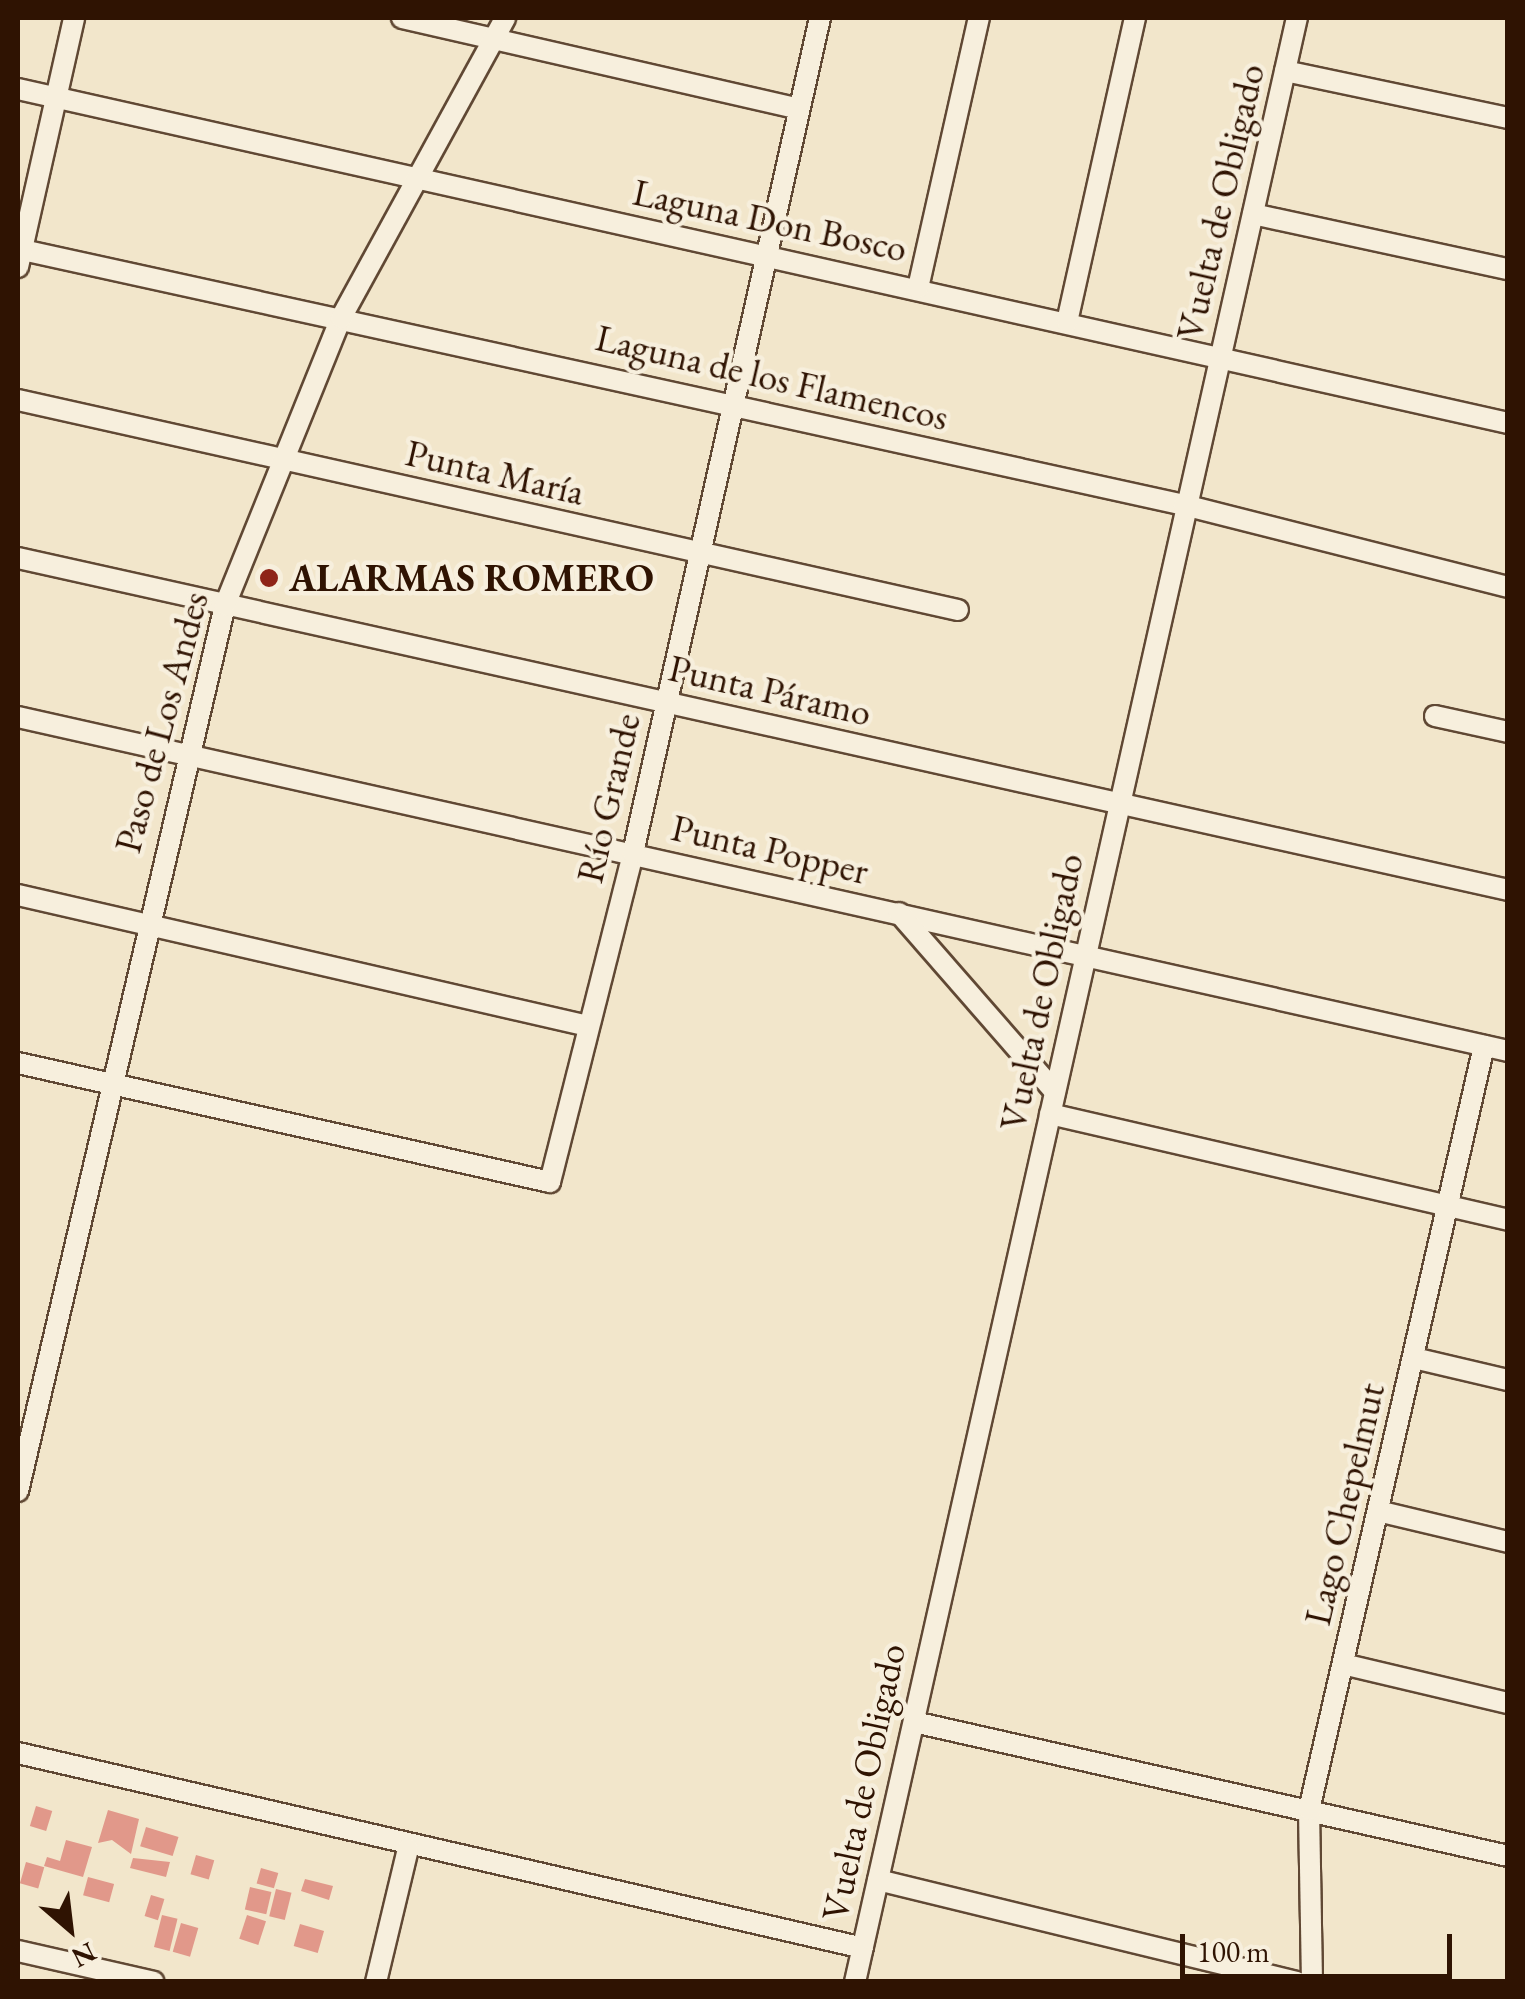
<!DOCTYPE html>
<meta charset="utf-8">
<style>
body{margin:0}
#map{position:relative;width:1525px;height:1999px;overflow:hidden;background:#f2e6cb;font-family:"EB Garamond",serif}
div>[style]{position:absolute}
.building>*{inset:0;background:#e1988a;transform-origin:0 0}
.roads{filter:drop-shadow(2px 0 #604834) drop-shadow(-2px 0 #604834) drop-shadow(0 2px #604834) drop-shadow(0 -2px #604834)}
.minor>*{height:20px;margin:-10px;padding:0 10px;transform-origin:10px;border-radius:10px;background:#f7efdd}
.dots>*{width:28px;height:28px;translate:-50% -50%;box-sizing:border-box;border:5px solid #f7efdd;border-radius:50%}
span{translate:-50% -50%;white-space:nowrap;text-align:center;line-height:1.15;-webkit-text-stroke:9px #f7efdd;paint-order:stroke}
.street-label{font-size:38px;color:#2f1302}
.poi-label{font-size:38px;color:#2f1302;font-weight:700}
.left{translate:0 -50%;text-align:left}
.frame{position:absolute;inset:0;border:20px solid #2f1302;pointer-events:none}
.north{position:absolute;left:20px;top:1879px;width:100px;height:100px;-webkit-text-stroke:8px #f7efdd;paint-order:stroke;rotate:152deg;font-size:28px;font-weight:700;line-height:40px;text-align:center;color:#2f1302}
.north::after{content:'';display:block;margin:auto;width:35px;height:45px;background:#2f1302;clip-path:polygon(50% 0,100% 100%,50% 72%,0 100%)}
.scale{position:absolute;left:1180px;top:1934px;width:272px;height:45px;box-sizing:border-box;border:5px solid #2f1302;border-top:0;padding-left:12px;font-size:30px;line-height:35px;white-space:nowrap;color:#2f1302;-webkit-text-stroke:8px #f7efdd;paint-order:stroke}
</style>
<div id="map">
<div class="building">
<i style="left:36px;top:1806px;width:17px;height:21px;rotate:17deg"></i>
<i style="clip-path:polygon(108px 1810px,139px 1819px,131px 1854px,112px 1840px,98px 1843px)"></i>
<i style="left:146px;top:1827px;width:34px;height:20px;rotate:17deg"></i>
<i style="clip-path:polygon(66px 1840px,92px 1847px,83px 1877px,44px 1866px,47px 1857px,60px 1861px)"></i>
<i style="left:196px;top:1855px;width:19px;height:20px;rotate:16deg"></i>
<i style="clip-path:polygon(133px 1858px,170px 1862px,166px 1877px,130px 1868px)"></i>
<i style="left:26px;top:1862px;width:19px;height:22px;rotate:16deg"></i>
<i style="left:261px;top:1868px;width:18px;height:16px;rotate:16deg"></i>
<i style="left:88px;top:1877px;width:27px;height:19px;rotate:15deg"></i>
<i style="clip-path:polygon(305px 1879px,333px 1886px,329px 1900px,301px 1891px)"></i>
<i style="left:250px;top:1887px;width:22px;height:23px;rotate:13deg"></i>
<i style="left:276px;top:1889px;width:16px;height:28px;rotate:14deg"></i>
<i style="left:151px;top:1895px;width:14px;height:22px;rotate:17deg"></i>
<i style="left:162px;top:1915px;width:16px;height:33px;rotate:14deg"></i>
<i style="left:247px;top:1915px;width:20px;height:25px;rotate:18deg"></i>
<i style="left:181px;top:1923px;width:18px;height:30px;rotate:16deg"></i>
<i style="left:300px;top:1924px;width:25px;height:23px;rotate:16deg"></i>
</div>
<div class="roads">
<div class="minor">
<i style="left:402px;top:18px;width:407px;rotate:12.9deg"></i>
<i style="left:1285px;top:71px;width:228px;rotate:11.9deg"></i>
<i style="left:18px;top:89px;width:1527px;rotate:12.63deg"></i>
<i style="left:1253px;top:214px;width:261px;rotate:12.2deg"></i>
<i style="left:18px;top:249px;width:1194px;rotate:12.38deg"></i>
<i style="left:1184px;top:505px;width:334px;rotate:14.2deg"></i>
<i style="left:18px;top:267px;width:255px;rotate:-77.3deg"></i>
<i style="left:918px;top:288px;width:277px;rotate:-77.3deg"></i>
<i style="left:1067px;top:322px;width:312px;rotate:-77.4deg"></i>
<i style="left:18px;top:400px;width:963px;rotate:12.59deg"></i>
<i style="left:18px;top:558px;width:1527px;rotate:12.56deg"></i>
<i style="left:1435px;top:716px;width:75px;rotate:12.4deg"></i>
<i style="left:18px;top:717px;width:1527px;rotate:12.63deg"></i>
<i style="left:18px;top:895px;width:585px;rotate:12.94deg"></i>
<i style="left:899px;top:913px;width:237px;rotate:48.9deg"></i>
<i style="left:18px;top:1063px;width:545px;rotate:12.61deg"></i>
<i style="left:550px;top:1182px;width:339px;rotate:-75.8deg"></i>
<i style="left:633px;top:853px;width:856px;rotate:-77.38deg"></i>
<i style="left:1050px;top:1114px;width:470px;rotate:13deg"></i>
<i style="left:1414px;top:1358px;width:97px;rotate:13.2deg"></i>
<i style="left:18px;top:1491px;width:910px;rotate:-76.85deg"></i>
<i style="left:225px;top:605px;width:310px;rotate:-68deg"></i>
<i style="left:341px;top:318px;width:342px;rotate:-61.3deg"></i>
<i style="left:1378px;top:1511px;width:134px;rotate:13.4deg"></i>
<i style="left:1343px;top:1664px;width:170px;rotate:13.3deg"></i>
<i style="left:914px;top:1722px;width:609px;rotate:12.71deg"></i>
<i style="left:18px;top:1753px;width:867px;rotate:12.99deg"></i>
<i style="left:878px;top:1880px;width:431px;rotate:13.7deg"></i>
<i style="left:18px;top:1951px;width:139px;rotate:12.8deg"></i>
<i style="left:376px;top:1982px;width:137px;rotate:-76.5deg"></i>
<i style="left:855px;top:1982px;width:2013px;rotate:-77.32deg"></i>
<i style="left:1312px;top:1982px;width:172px;rotate:-91deg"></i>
<i style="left:1309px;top:1810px;width:784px;rotate:-77.1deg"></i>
</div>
</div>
<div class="dots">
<i style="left:269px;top:578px;background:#8f2418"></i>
</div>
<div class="street-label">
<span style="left:1220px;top:202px;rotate:-77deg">Vuelta de Obligado</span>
<span style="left:770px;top:220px;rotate:12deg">Laguna Don Bosco</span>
<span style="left:772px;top:377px;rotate:13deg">Laguna de los Flamencos</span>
<span style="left:495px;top:472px;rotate:13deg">Punta María</span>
<span style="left:770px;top:690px;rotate:13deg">Punta Páramo</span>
<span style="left:161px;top:722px;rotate:-75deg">Paso de Los Andes</span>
<span style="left:608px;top:798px;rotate:-77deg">Río Grande</span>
<span style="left:770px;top:849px;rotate:13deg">Punta Popper</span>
<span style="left:1041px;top:992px;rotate:-78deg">Vuelta de Obligado</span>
<span style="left:1344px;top:1504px;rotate:-77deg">Lago Chepelmut</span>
<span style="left:863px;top:1782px;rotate:-78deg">Vuelta de Obligado</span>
</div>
<div class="poi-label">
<span class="left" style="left:289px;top:578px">ALARMAS ROMERO</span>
</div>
<div class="frame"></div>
<div class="north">N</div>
<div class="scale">100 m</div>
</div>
